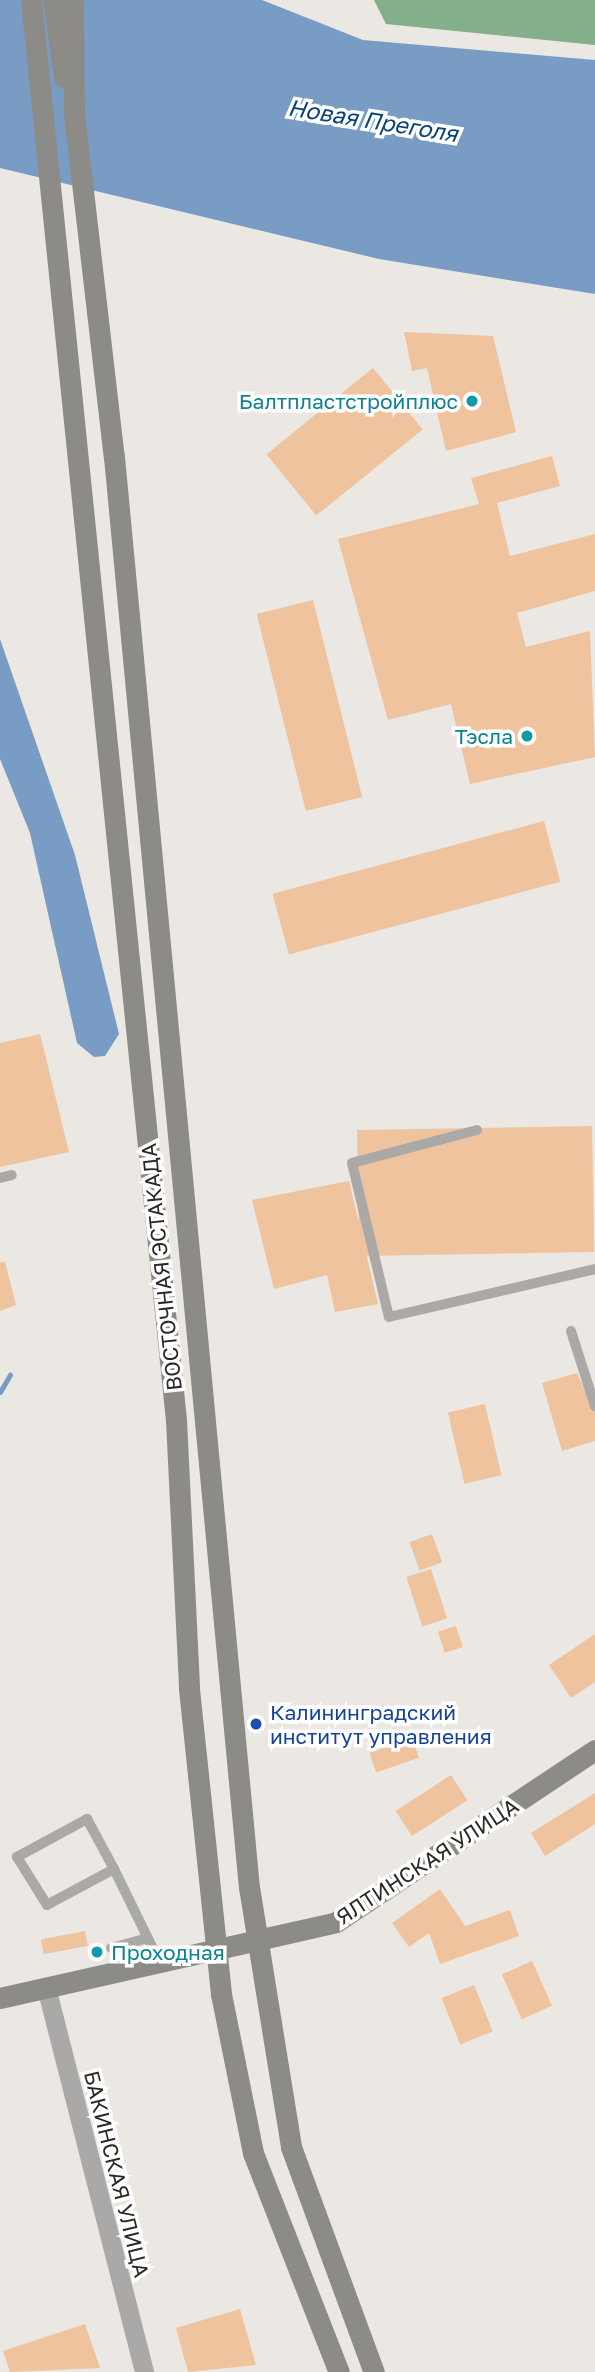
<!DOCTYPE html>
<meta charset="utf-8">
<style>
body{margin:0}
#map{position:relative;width:595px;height:2372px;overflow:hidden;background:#ebe7e3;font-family:"Golos Text",sans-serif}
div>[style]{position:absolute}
.forest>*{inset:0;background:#83af8b}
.water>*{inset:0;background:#789cc3}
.stream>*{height:5px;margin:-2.5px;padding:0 2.5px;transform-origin:2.5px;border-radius:2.5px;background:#789cc3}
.building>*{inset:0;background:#eec39d;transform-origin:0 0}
.lane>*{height:10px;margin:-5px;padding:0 5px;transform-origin:5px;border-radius:5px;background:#aba9a7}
.street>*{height:19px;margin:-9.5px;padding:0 9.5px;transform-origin:9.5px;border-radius:9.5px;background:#aba9a7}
.secondary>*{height:21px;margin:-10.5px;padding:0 10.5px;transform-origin:10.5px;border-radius:10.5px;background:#8d8b88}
.dots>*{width:19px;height:19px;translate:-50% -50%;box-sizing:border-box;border:4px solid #fff;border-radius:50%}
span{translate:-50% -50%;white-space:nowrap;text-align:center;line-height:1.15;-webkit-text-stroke:7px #fff;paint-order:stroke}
.culture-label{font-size:21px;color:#0d838f}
.right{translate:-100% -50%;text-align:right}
.left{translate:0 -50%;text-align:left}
.street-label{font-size:21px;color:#2a2927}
.transit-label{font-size:21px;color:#164399}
.water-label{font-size:23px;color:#0c4375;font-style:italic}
</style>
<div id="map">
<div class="forest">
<i style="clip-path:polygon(374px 0,595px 0,595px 45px,386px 24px)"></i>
</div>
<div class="water">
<i style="clip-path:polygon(0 0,262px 0,363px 40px,595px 60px,595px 294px,379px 259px,0 168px)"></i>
<i style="clip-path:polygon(0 639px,75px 855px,119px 1034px,105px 1056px,94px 1057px,77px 1043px,30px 833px,0 759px)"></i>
</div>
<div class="stream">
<i style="left:0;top:1392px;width:20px;rotate:-60deg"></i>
</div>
<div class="building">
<i style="clip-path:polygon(404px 332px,493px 336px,516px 432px,446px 451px,427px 368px,412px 371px)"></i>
<i style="left:373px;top:368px;width:79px;height:137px;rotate:51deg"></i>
<i style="clip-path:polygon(552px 456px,560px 486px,497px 503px,510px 556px,595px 534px,595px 591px,517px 613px,526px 647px,590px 631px,595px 757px,470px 784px,451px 704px,388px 720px,338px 539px,479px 504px,471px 478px)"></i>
<i style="left:313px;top:600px;width:203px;height:58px;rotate:76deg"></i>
<i style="left:544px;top:821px;width:63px;height:281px;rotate:75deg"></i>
<i style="clip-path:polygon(40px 1034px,69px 1152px,0 1167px,0 1043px)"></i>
<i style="left:592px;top:1126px;width:126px;height:235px;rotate:89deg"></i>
<i style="clip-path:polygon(349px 1181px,378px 1304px,335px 1312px,327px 1275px,274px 1289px,252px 1200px)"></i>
<i style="clip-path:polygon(0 1262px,5px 1262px,16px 1305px,0 1311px)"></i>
<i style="clip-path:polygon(577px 1373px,595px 1413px,595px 1441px,562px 1451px,542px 1383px)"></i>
<i style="left:485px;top:1404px;width:73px;height:38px;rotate:77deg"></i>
<i style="left:432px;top:1534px;width:30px;height:24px;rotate:70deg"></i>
<i style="left:431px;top:1569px;width:52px;height:26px;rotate:72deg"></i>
<i style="left:456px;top:1626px;width:22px;height:19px;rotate:72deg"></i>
<i style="clip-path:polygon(595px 1634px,595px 1682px,571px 1698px,549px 1665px)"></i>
<i style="left:412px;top:1738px;width:21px;height:45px;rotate:71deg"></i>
<i style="left:451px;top:1775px;width:30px;height:66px;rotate:57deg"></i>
<i style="clip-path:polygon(595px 1793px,595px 1824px,545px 1856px,531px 1833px)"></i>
<i style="clip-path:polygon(440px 1889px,465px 1926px,510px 1910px,519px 1936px,440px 1964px,429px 1933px,409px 1947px,392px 1923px)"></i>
<i style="left:85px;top:1931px;width:15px;height:45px;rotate:79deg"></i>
<i style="left:532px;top:1961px;width:49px;height:33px;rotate:66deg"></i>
<i style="left:474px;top:1985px;width:50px;height:35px;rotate:68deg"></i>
<i style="clip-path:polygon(240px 2309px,256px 2365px,188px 2372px,176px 2328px)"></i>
<i style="clip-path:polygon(85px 2324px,100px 2368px,10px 2372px,3px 2351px)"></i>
</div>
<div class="lane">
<i style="left:477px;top:1130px;width:129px;rotate:165.2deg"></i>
<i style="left:352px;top:1163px;width:158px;rotate:76.5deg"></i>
<i style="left:389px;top:1317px;width:212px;rotate:-13.1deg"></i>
<i style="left:0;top:1178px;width:12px;rotate:-14deg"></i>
<i style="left:571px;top:1331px;width:79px;rotate:72.3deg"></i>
<i style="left:114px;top:1869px;width:76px;rotate:151.8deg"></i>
<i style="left:47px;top:1905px;width:57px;rotate:-122deg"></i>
<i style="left:17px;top:1857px;width:80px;rotate:-28.5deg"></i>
<i style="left:87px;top:1819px;width:57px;rotate:61.6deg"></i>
<i style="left:114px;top:1869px;width:102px;rotate:63.9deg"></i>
<i style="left:111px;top:1948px;width:38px;rotate:-15deg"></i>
</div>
<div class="street">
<i style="left:46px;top:1987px;width:397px;rotate:75.7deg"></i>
</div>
<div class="secondary">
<i style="left:31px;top:0;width:1427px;rotate:84.17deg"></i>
<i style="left:176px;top:1420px;width:269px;rotate:87.2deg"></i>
<i style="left:189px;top:1689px;width:307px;rotate:84deg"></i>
<i style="left:221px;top:1994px;width:162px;rotate:78.6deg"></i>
<i style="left:253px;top:2153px;width:235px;rotate:68.6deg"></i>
<i style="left:53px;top:0;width:78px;rotate:81.9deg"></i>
<i style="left:73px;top:0;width:113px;rotate:89.5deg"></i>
<i style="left:74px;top:113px;width:346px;rotate:83.4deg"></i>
<i style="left:114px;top:457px;width:1436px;rotate:84.61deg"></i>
<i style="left:249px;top:1887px;width:263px;rotate:80.8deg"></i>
<i style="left:291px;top:2147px;width:240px;rotate:69.8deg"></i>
<i style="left:0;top:1998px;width:344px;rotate:-12.7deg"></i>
<i style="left:336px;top:1922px;width:311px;rotate:-33.6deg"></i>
</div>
<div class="dots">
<i style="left:472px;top:401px;background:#0f9aa8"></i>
<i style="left:527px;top:736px;background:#0f9aa8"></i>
<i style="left:256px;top:1724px;background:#1a4fb4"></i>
<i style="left:97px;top:1952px;background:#0f9aa8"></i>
</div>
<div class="culture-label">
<span class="right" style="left:458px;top:401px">Балтпластстройплюс</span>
<span class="right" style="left:513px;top:736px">Тэсла</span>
<span class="left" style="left:111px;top:1952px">Проходная</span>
</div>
<div class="street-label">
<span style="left:161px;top:1267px;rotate:-96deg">ВОСТОЧНАЯ ЭСТАКАДА</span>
<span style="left:427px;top:1861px;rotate:-33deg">ЯЛТИНСКАЯ УЛИЦА</span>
<span style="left:117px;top:2174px;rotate:76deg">БАКИНСКАЯ УЛИЦА</span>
</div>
<div class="transit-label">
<span class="left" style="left:270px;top:1724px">Калининградский<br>институт управления</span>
</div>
<div class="water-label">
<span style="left:373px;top:120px;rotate:9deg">Новая Преголя</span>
</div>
</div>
